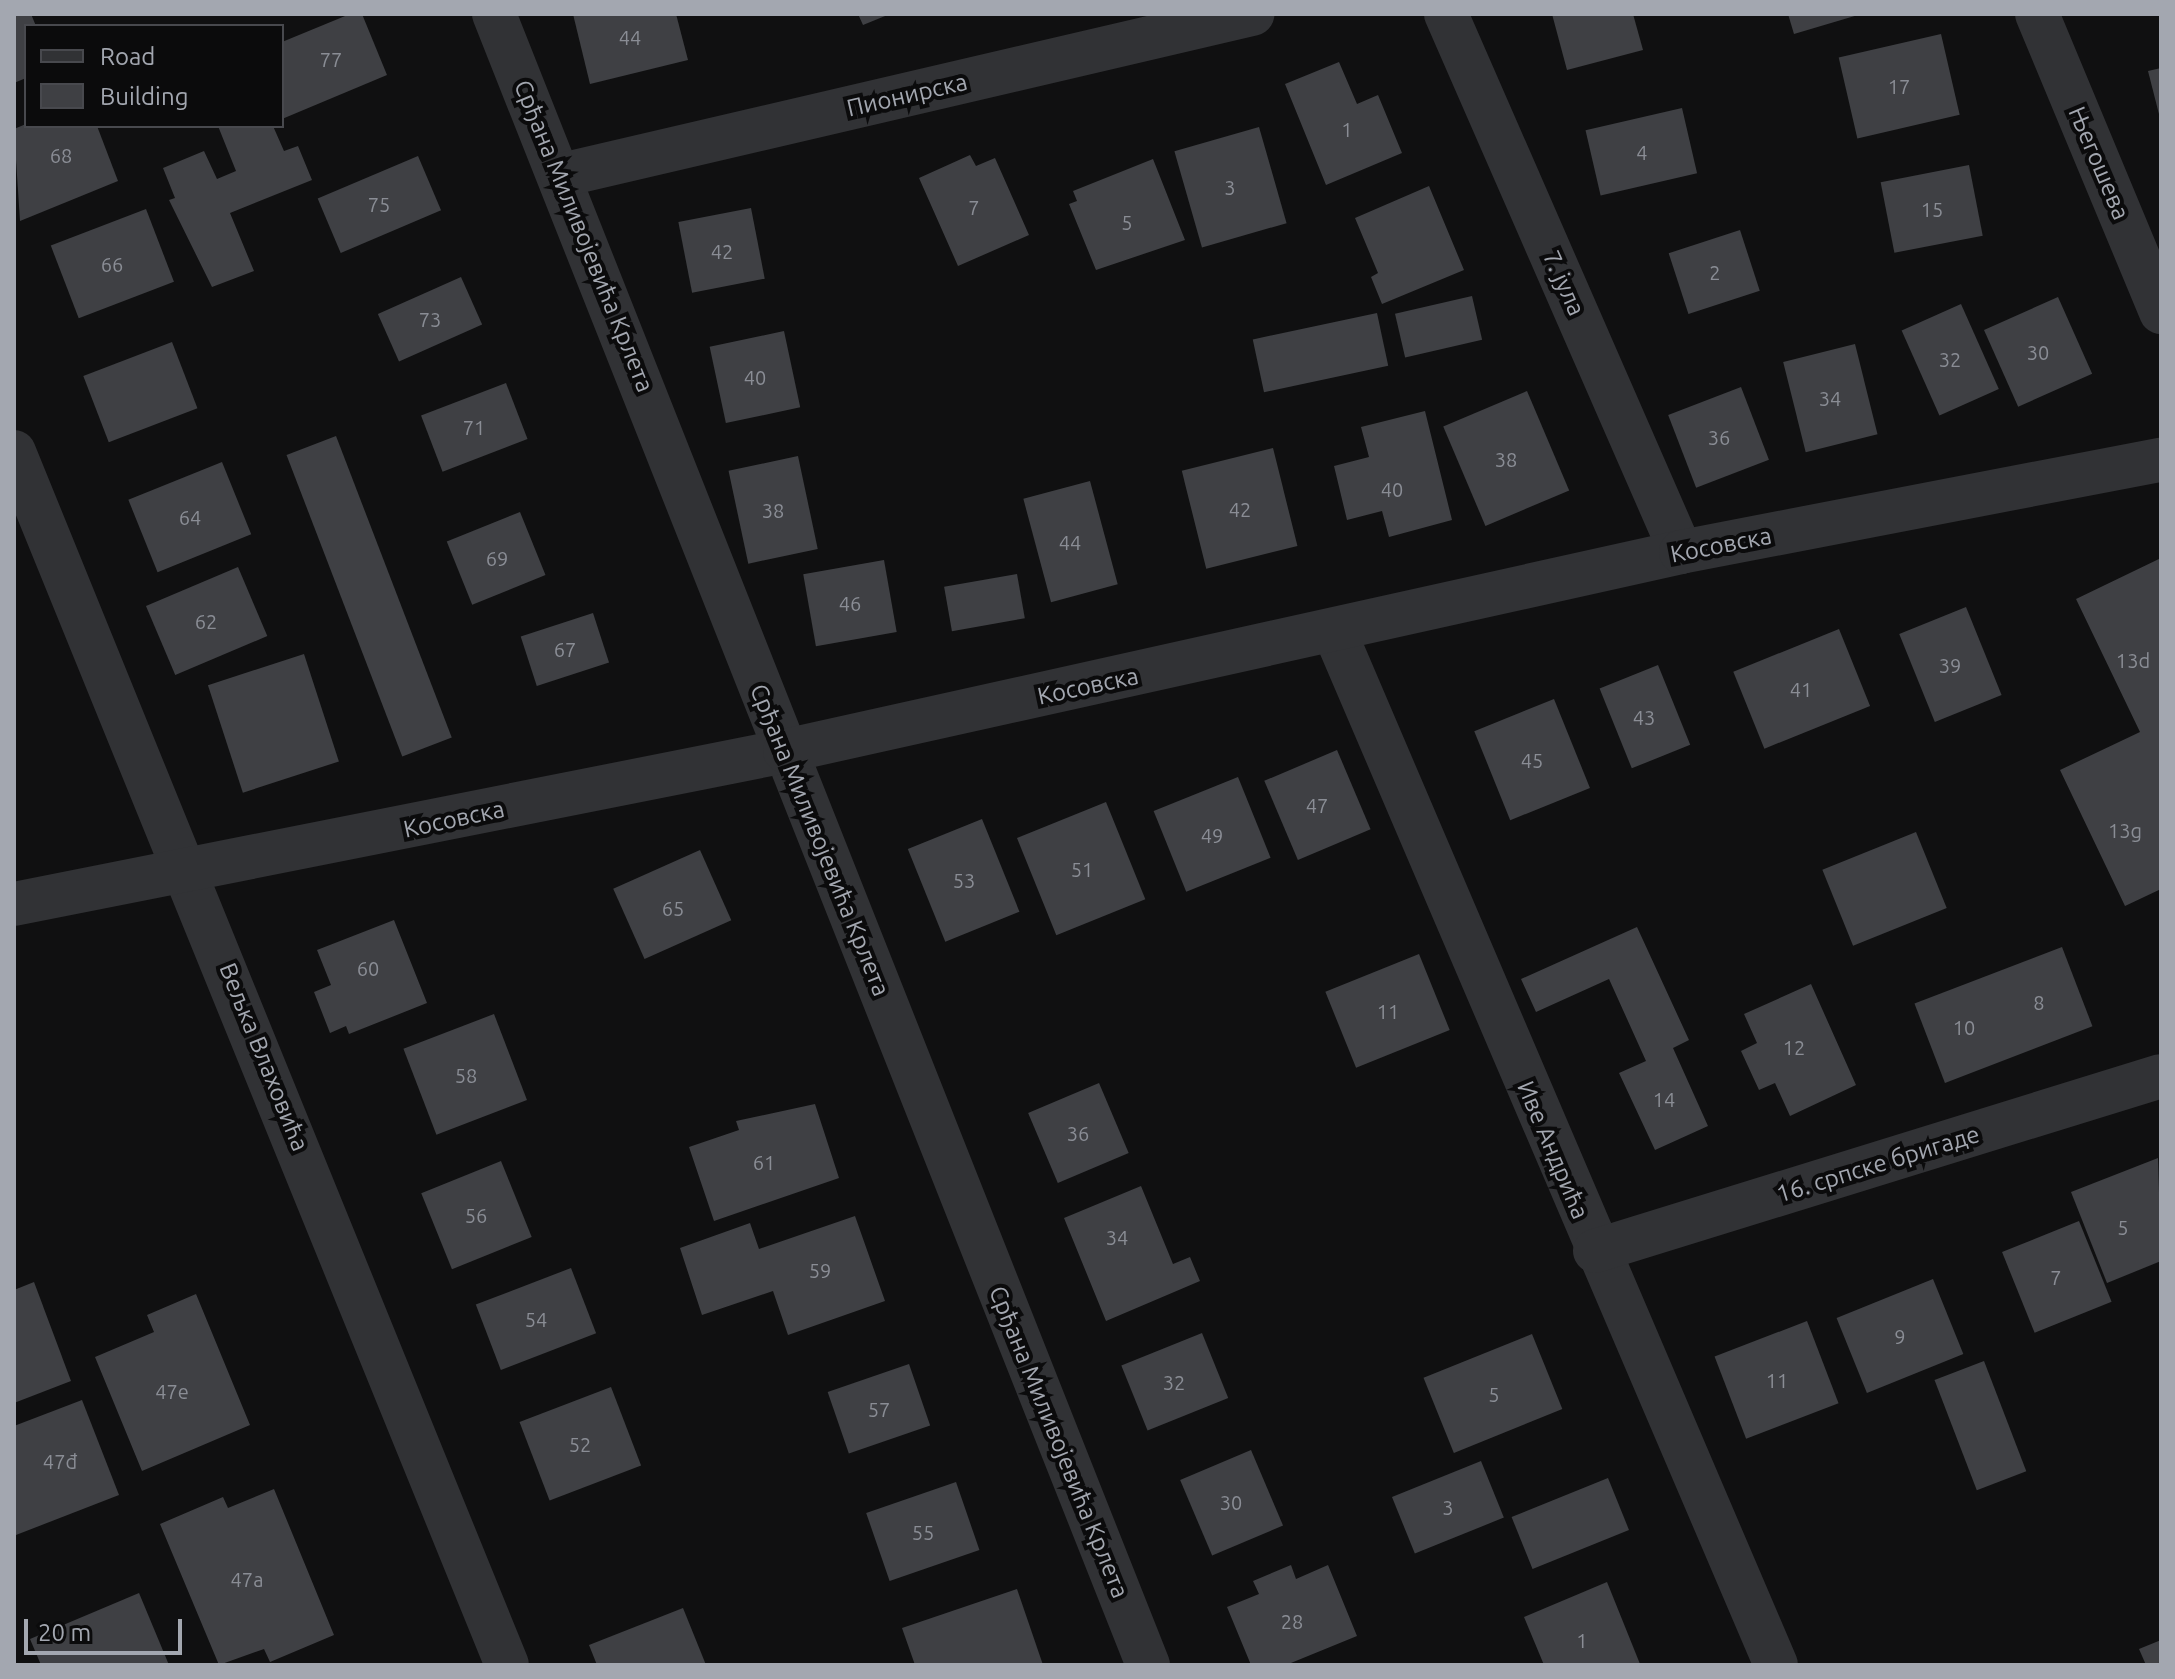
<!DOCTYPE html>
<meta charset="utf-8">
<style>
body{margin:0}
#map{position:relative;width:2175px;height:1679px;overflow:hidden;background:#101011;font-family:Ubuntu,sans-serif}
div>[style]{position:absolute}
.building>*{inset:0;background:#3f4044;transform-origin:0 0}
.minor>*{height:44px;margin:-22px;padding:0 22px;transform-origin:22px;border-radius:22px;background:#313235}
span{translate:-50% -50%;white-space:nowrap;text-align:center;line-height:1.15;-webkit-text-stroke:8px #0b0b0c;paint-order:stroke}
.number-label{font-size:20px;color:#8a8d95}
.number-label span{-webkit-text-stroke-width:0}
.street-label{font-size:24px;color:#a3a7b0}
.frame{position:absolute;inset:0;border:16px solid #a3a7b0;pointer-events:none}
.legend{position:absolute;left:24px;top:24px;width:260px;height:104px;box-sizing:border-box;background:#0b0b0c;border:2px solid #48494e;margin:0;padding:10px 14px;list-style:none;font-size:24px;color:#a3a7b0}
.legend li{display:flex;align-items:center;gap:16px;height:40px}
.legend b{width:40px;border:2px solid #48494e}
.scale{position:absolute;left:24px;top:1619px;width:158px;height:36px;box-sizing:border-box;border:4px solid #a3a7b0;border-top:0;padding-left:10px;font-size:24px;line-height:28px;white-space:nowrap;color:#a3a7b0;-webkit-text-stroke:6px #0b0b0c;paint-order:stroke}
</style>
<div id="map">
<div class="building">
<i style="clip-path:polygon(14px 14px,31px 14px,36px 26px,26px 26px,26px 78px,14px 83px)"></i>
<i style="clip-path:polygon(350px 14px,362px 14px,387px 75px,282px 119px,282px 42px)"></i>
<i style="clip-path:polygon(573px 14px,676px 14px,688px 60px,590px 84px)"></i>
<i style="clip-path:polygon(858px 14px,890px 14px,863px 25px)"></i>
<i style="clip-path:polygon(1552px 14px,1633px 14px,1643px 50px,1567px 70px)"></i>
<i style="clip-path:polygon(1788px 14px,1857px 14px,1858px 15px,1794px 34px)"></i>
<i style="left:1941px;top:34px;width:83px;height:105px;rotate:77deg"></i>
<i style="clip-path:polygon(1339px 62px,1357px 104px,1378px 95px,1402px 153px,1326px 185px,1285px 84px)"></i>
<i style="clip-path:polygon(2161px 68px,2161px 118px,2160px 118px,2148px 71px)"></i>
<i style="left:1682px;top:108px;width:67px;height:99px;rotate:77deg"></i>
<i style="clip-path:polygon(26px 124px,97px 126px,118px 181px,20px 221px,14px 129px)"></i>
<i style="clip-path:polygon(218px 126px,273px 126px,284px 151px,298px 146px,312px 180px,230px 213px,254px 271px,212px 287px,169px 200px,175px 198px,163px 168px,204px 151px,217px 179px,236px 171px)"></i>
<i style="left:1259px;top:127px;width:100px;height:88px;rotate:74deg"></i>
<i style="clip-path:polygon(970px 155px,976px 166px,995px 158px,1029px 235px,958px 266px,919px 178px)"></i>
<i style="left:418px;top:156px;width:59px;height:109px;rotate:67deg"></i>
<i style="clip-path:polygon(1153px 159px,1185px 240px,1096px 270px,1069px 204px,1077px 201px,1073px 191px)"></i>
<i style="left:1969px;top:165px;width:72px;height:90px;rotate:79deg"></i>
<i style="clip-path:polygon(1429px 186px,1464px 270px,1382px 304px,1371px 277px,1378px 273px,1355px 218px)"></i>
<i style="left:751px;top:208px;width:72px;height:74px;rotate:79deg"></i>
<i style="left:146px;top:209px;width:78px;height:102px;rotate:69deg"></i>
<i style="left:1740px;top:230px;width:64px;height:75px;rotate:72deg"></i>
<i style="left:461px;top:277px;width:52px;height:91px;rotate:66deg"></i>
<i style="left:1472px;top:296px;width:45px;height:79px;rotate:77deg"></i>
<i style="left:2058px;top:297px;width:84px;height:81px;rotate:66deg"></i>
<i style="left:1961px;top:304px;width:93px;height:65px;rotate:66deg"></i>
<i style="left:1377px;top:313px;width:54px;height:127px;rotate:78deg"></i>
<i style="left:784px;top:331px;width:78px;height:76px;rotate:78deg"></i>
<i style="left:172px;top:342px;width:71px;height:95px;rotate:69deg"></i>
<i style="left:1855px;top:344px;width:93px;height:74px;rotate:76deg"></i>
<i style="left:506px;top:383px;width:60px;height:91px;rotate:69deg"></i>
<i style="left:1741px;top:387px;width:78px;height:78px;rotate:69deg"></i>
<i style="left:1527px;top:391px;width:108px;height:91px;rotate:67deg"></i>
<i style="clip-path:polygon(1425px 411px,1452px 520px,1389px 537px,1382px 511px,1347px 520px,1334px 466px,1369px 457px,1361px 427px)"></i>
<i style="left:336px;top:436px;width:323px;height:53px;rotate:69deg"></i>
<i style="left:1273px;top:448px;width:101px;height:94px;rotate:76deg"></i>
<i style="left:798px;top:456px;width:95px;height:71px;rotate:78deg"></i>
<i style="left:222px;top:462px;width:78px;height:101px;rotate:68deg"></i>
<i style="left:1090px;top:481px;width:107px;height:69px;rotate:75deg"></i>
<i style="left:520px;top:512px;width:68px;height:79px;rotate:68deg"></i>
<i style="clip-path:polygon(2161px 558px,2161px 889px,2125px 906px,2060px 770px,2140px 732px,2076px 599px)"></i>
<i style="left:884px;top:560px;width:73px;height:82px;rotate:80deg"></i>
<i style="left:238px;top:567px;width:75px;height:100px;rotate:67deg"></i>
<i style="left:1017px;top:574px;width:45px;height:74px;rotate:80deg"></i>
<i style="left:1966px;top:607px;width:95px;height:72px;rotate:68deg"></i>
<i style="left:593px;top:613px;width:52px;height:76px;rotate:72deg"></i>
<i style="left:1839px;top:629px;width:83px;height:114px;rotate:68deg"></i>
<i style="left:304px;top:654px;width:113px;height:101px;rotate:72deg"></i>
<i style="left:1658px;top:665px;width:86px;height:63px;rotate:68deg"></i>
<i style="left:1554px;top:699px;width:96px;height:86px;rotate:68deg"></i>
<i style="left:1337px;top:750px;width:86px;height:79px;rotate:67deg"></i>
<i style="left:1238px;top:777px;width:87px;height:91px;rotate:68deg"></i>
<i style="left:1106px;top:802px;width:105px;height:96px;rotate:68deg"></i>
<i style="left:982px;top:819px;width:100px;height:80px;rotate:68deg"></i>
<i style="left:1916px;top:832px;width:82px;height:101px;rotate:68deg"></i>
<i style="left:700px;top:850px;width:77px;height:95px;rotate:66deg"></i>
<i style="clip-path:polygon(394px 920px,427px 1003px,349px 1034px,346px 1026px,330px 1033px,314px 992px,331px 985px,317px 950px)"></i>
<i style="clip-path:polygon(1637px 927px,1689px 1040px,1673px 1048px,1708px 1126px,1655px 1150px,1619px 1073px,1646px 1061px,1609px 979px,1536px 1012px,1521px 979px)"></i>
<i style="left:2062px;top:947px;width:85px;height:158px;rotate:69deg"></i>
<i style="left:1419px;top:954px;width:82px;height:101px;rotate:68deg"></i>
<i style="clip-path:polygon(1811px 984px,1856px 1085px,1790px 1116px,1775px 1083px,1759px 1090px,1741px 1051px,1757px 1043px,1744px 1014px)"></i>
<i style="left:494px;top:1014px;width:92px;height:97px;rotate:69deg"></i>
<i style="left:1099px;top:1083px;width:76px;height:77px;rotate:67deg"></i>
<i style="clip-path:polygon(815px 1104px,839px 1178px,714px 1221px,689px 1147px,739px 1130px,736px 1121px)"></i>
<i style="clip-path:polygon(2158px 1158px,2161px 1261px,2107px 1283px,2071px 1192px)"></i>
<i style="left:501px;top:1161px;width:82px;height:86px;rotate:68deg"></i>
<i style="clip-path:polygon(1141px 1186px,1173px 1264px,1190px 1257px,1200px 1281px,1106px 1321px,1064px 1218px)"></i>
<i style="clip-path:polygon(855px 1216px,885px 1301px,788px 1335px,773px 1291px,702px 1315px,680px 1248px,750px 1223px,759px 1249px)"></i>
<i style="left:2079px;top:1221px;width:87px;height:83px;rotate:68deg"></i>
<i style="left:571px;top:1268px;width:70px;height:102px;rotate:69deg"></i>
<i style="left:1933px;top:1279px;width:81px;height:104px;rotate:68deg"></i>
<i style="clip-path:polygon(34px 1282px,71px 1381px,14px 1403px,14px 1290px)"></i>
<i style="clip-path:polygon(196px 1294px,250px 1425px,142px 1471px,95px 1357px,154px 1332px,147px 1315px)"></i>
<i style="left:1807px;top:1321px;width:88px;height:99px;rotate:69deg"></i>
<i style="left:1202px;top:1333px;width:70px;height:87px;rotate:68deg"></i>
<i style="left:1532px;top:1334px;width:81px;height:117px;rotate:68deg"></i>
<i style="left:1984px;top:1361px;width:118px;height:53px;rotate:69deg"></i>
<i style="left:909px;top:1364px;width:65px;height:86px;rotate:71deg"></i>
<i style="left:611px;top:1387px;width:84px;height:98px;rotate:69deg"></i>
<i style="clip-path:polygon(82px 1400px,119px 1495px,16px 1535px,14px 1426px)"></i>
<i style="left:1251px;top:1450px;width:82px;height:77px;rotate:67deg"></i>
<i style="left:1481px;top:1461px;width:61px;height:96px;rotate:68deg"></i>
<i style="left:1608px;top:1478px;width:56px;height:104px;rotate:68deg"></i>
<i style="left:956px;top:1482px;width:72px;height:95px;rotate:71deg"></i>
<i style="clip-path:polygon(274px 1489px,334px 1635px,270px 1662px,264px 1649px,219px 1665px,160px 1524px,223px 1497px,228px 1508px)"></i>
<i style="clip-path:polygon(1291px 1565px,1296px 1579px,1328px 1565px,1357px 1636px,1286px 1665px,1251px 1665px,1227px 1607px,1259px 1594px,1253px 1581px)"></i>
<i style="clip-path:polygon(1607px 1582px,1640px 1664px,1544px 1665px,1524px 1617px)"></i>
<i style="clip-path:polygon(1017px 1589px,1043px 1665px,915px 1665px,902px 1628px)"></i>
<i style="clip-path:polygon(139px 1593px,169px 1665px,41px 1665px,30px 1639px)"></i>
<i style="clip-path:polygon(683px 1608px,706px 1665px,597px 1665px,589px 1645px)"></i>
<i style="clip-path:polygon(2161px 1640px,2161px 1665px,2146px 1665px,2139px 1649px)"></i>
</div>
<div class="minor">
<i style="left:494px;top:14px;width:1776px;rotate:68.39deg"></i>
<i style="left:1446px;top:14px;width:587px;rotate:66.4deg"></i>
<i style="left:2037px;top:14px;width:323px;rotate:67.4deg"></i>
<i style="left:562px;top:175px;width:709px;rotate:-13.13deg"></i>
<i style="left:14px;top:452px;width:1309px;rotate:67.88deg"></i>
<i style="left:1335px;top:633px;width:1122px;rotate:66.86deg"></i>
<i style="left:14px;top:904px;width:786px;rotate:-11.22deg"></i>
<i style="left:785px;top:751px;width:918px;rotate:-12.52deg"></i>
<i style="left:1681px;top:552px;width:489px;rotate:-10.9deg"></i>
<i style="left:1595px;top:1251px;width:592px;rotate:-17.18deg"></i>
</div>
<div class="number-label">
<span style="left:630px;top:37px">44</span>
<span style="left:331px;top:59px">77</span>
<span style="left:1899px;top:86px">17</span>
<span style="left:1347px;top:129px">1</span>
<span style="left:1642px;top:152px">4</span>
<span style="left:61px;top:155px">68</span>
<span style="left:1230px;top:187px">3</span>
<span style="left:379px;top:204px">75</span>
<span style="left:974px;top:207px">7</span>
<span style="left:1932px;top:209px">15</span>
<span style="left:1127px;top:222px">5</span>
<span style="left:722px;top:251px">42</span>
<span style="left:112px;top:264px">66</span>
<span style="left:1715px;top:272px">2</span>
<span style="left:430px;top:319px">73</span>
<span style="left:2038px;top:352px">30</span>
<span style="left:1950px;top:359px">32</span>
<span style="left:755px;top:377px">40</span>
<span style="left:1830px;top:398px">34</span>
<span style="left:474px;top:427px">71</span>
<span style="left:1719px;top:437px">36</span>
<span style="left:1506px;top:459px">38</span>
<span style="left:1392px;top:489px">40</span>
<span style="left:1240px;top:509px">42</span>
<span style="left:773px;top:510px">38</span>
<span style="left:190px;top:517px">64</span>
<span style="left:1070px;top:542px">44</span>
<span style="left:497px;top:558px">69</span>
<span style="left:850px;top:603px">46</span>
<span style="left:206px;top:621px">62</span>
<span style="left:565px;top:649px">67</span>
<span style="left:2133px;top:660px">13d</span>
<span style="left:1950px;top:665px">39</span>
<span style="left:1801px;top:689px">41</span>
<span style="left:1644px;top:717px">43</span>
<span style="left:1532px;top:760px">45</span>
<span style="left:1317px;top:805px">47</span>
<span style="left:2125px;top:830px">13g</span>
<span style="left:1212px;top:835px">49</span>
<span style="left:1082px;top:869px">51</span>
<span style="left:964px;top:880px">53</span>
<span style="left:673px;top:908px">65</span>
<span style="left:368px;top:968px">60</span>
<span style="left:2039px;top:1002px">8</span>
<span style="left:1388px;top:1011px">11</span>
<span style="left:1964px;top:1027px">10</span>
<span style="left:1794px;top:1047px">12</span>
<span style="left:466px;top:1075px">58</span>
<span style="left:1664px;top:1099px">14</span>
<span style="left:1078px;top:1133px">36</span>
<span style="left:764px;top:1162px">61</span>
<span style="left:476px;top:1215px">56</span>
<span style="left:2123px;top:1227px">5</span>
<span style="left:1117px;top:1237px">34</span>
<span style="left:820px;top:1270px">59</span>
<span style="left:2056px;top:1277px">7</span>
<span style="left:536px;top:1319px">54</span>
<span style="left:1900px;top:1336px">9</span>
<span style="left:1777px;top:1380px">11</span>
<span style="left:1174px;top:1382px">32</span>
<span style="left:172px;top:1391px">47e</span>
<span style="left:1494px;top:1394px">5</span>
<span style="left:879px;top:1409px">57</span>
<span style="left:580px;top:1444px">52</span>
<span style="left:60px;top:1461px">47đ</span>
<span style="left:1231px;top:1502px">30</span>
<span style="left:1448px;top:1507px">3</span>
<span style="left:923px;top:1532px">55</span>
<span style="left:247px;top:1579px">47a</span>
<span style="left:1292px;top:1621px">28</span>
<span style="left:1582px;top:1640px">1</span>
</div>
<div class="street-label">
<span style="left:907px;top:95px;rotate:-13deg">Пионирска</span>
<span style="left:2099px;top:163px;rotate:67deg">Његошева</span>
<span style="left:584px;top:236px;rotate:68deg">Срђана Миливојевића Крлета</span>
<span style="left:1564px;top:283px;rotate:66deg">7. јула</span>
<span style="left:1721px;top:545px;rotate:-11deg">Косовска</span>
<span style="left:1088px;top:686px;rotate:-12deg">Косовска</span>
<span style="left:454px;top:819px;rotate:-12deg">Косовска</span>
<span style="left:820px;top:840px;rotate:68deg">Срђана Миливојевића Крлета</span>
<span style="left:264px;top:1057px;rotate:68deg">Вељка Влаховића</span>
<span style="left:1553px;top:1150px;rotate:67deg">Иве Андрића</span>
<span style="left:1878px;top:1164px;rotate:-17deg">16. српске бригаде</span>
<span style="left:1059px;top:1442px;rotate:68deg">Срђана Миливојевића Крлета</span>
</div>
<div class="frame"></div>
<ul class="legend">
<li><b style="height:10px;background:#313235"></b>Road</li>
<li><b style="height:22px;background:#3f4044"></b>Building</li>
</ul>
<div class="scale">20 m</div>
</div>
